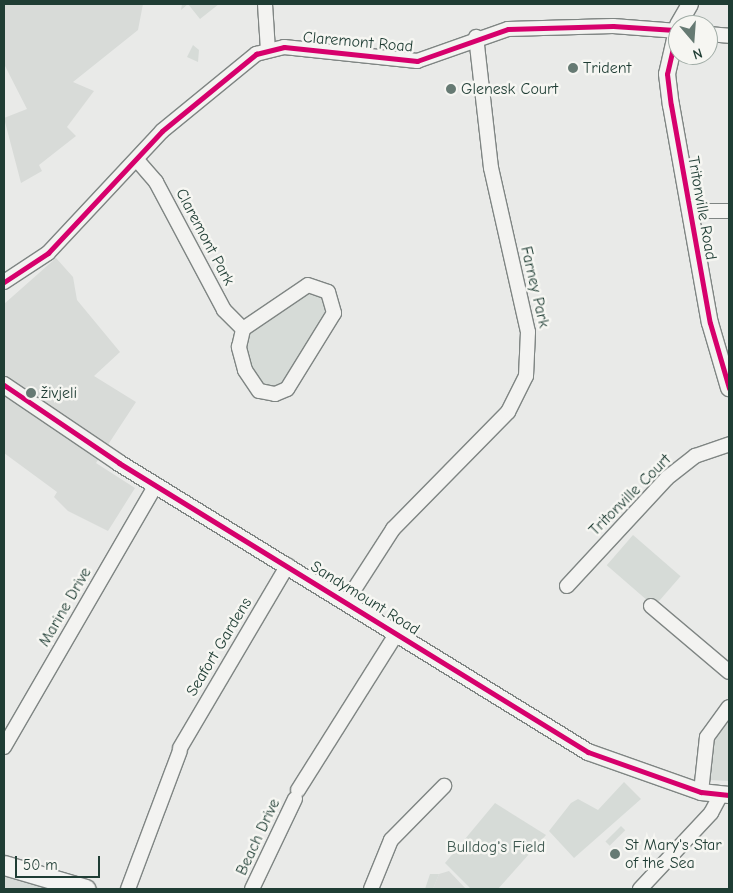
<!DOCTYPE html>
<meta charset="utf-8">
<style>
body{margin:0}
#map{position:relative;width:733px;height:893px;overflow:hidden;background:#e9eae8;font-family:"Comic Neue",sans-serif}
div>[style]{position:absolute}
.built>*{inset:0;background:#d8dbd8}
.green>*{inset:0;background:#d6dbd7;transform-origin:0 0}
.roads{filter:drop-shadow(1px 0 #7f8583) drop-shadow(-1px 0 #7f8583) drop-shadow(0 1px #7f8583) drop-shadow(0 -1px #7f8583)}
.minor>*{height:14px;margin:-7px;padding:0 7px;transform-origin:7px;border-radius:7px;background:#f3f3f1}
.tertiary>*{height:16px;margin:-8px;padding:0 8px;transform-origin:8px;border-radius:8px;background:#f3f3f1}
.secondary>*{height:19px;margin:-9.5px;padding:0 9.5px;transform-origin:9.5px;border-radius:9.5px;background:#f3f3f1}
.cycleway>*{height:5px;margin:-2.5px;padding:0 2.5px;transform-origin:2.5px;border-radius:2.5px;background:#d6006c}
.dots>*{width:14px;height:14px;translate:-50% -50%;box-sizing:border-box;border:2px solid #f6f6f2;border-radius:50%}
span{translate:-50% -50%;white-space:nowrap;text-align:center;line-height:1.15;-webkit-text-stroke:5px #f6f6f2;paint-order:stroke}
.street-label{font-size:16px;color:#1f3d34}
.poi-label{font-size:16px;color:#1f3d34}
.left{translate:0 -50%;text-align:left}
.park-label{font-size:16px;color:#415a52}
.frame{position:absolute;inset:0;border:5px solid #1f3d34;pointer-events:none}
.north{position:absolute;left:668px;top:15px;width:50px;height:50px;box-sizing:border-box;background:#f6f6f2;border:1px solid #a0aca6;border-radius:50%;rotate:162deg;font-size:14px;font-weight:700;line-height:20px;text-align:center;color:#1f3d34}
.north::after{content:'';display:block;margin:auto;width:18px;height:22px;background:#667a73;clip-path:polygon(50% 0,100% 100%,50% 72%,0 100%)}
.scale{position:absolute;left:15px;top:856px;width:85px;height:22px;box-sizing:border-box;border:2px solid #1f3d34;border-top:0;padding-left:6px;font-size:15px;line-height:18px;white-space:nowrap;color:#1f3d34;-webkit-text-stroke:4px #f6f6f2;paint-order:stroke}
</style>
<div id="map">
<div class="built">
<i style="clip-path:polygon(4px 4px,143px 4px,138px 30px,73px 82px,94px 91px,67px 127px,76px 136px,39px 165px,42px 171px,21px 183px,4px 118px,27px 109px,4px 64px)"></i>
<i style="clip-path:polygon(56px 258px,73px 277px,77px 300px,120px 352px,94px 376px,136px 402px,96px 463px,135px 488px,108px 531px,68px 511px,54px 497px,57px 492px,4px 453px,4px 304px)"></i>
<i style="clip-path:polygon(449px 871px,466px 889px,433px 889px,439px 874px)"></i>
</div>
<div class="green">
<i style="clip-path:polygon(182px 4px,219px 4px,200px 19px,188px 4px,181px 10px)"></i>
<i style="clip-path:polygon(193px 45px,199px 50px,198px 62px,187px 57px)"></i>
<i style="clip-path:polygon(310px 290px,323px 295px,329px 310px,281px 387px,264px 388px,253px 376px,247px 352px,250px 329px)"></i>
<i style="left:633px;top:535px;width:63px;height:40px;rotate:41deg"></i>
<i style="clip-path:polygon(729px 721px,729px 781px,709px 780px,715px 739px)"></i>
<i style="clip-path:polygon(624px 782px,641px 799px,574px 858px,549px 831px,571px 803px,578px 799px,598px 810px)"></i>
<i style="clip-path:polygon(495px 803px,546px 835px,498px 889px,471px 889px,445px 863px)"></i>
<i style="left:621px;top:826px;width:6px;height:22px;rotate:45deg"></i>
<i style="clip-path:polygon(430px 874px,439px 874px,433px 889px,425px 889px)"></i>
<i style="clip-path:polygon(4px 876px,18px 880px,51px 889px,4px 889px)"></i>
</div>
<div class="roads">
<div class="minor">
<i style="left:265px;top:4px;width:46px;rotate:86.3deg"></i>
<i style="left:708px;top:34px;width:21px;rotate:5deg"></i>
<i style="left:137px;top:160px;width:29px;rotate:49deg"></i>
<i style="left:156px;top:182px;width:145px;rotate:62deg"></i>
<i style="left:224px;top:310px;width:27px;rotate:45deg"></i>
<i style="left:690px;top:211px;width:39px"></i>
<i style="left:4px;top:282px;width:53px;rotate:-33.4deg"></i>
<i style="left:48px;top:253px;width:167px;rotate:-46.9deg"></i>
<i style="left:162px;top:131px;width:122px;rotate:-39.3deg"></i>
<i style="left:256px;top:54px;width:29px;rotate:-14deg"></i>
<i style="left:284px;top:47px;width:134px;rotate:6deg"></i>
<i style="left:417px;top:61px;width:96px;rotate:-19.4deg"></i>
<i style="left:508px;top:29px;width:105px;rotate:-1.6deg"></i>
<i style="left:613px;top:26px;width:65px;rotate:4.4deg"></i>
<i style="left:308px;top:285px;width:21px;rotate:19deg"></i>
<i style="left:328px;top:292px;width:22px;rotate:74deg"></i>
<i style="left:334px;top:313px;width:89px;rotate:121.7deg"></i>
<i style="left:287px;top:389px;width:13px;rotate:157deg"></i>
<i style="left:275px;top:394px;width:16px;rotate:-169deg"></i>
<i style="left:259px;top:391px;width:25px;rotate:-124deg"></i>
<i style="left:245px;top:370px;width:24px;rotate:-105deg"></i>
<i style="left:239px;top:347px;width:18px;rotate:-77deg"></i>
<i style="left:243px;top:329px;width:78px;rotate:-34.1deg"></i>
<i style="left:567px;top:586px;width:147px;rotate:-47.2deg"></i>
<i style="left:667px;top:478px;width:36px;rotate:-38deg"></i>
<i style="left:695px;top:456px;width:36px;rotate:-19deg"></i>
<i style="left:346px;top:602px;width:87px;rotate:-57.2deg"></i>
<i style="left:393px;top:529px;width:164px;rotate:-45.5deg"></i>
<i style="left:508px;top:412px;width:40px;rotate:-63.4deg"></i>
<i style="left:526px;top:376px;width:44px;rotate:-87.4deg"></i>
<i style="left:528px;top:332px;width:168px;rotate:-102.7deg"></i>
<i style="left:491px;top:168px;width:132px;rotate:-96.5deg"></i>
<i style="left:651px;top:606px;width:102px;rotate:40.2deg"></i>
<i style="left:4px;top:747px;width:303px;rotate:-59.9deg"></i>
<i style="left:180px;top:748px;width:212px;rotate:-59.5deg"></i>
<i style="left:298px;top:790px;width:186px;rotate:-57.8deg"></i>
<i style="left:701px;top:792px;width:55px;rotate:-83.8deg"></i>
<i style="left:707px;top:737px;width:37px;rotate:-54deg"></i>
<i style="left:128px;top:889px;width:147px;rotate:-69.4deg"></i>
<i style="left:252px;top:889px;width:100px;rotate:-64.5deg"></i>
<i style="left:371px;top:889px;width:53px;rotate:-67.8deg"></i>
<i style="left:391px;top:840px;width:76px;rotate:-45.5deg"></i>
<i style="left:640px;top:889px;width:104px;rotate:-46.9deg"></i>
<i style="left:711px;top:813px;width:21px;rotate:-62deg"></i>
</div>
<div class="tertiary">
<i style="left:678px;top:25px;width:24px;rotate:-60deg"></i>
<i style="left:678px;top:26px;width:49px;rotate:102.9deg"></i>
<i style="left:667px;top:74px;width:31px;rotate:83deg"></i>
<i style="left:671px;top:105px;width:221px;rotate:79.9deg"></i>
<i style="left:710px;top:323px;width:68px;rotate:73.7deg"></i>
<i style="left:4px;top:385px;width:139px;rotate:34.1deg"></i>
<i style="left:119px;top:463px;width:551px;rotate:31.64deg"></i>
<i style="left:588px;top:752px;width:120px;rotate:19.5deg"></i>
<i style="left:701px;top:792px;width:28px;rotate:6deg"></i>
</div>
<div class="secondary">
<i style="left:4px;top:865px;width:85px;rotate:16.3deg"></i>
</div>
</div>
<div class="cycleway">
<i style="left:678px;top:26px;width:49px;rotate:102.9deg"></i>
<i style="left:667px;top:74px;width:31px;rotate:83deg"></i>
<i style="left:671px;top:105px;width:221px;rotate:79.9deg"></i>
<i style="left:710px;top:323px;width:68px;rotate:73.7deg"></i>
<i style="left:4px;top:282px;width:53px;rotate:-33.4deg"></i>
<i style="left:48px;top:253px;width:167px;rotate:-46.9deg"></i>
<i style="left:162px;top:131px;width:122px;rotate:-39.3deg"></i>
<i style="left:256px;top:54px;width:29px;rotate:-14deg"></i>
<i style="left:284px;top:47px;width:134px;rotate:6deg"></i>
<i style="left:417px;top:61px;width:96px;rotate:-19.4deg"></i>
<i style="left:508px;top:29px;width:105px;rotate:-1.6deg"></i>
<i style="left:613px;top:26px;width:62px;rotate:3.7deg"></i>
<i style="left:4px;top:385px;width:139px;rotate:34.1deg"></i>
<i style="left:119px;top:463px;width:551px;rotate:31.64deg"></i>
<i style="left:588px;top:752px;width:120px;rotate:19.5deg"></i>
<i style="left:701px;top:792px;width:28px;rotate:6deg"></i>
</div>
<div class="dots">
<i style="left:573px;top:68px;background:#667a73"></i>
<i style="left:451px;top:89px;background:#667a73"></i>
<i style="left:31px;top:393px;background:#667a73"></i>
<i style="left:615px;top:854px;background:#667a73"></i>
</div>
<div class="street-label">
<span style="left:358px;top:42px;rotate:5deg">Claremont Road</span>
<span style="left:702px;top:208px;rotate:80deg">Tritonville Road</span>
<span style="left:205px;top:237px;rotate:62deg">Claremont Park</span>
<span style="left:535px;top:287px;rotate:77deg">Farney Park</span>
<span style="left:630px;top:495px;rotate:-45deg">Tritonville Court</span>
<span style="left:365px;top:598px;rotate:32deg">Sandymount Road</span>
<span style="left:65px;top:607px;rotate:-60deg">Marine Drive</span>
<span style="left:219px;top:647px;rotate:-59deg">Seafort Gardens</span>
<span style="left:258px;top:837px;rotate:-65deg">Beach Drive</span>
</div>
<div class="poi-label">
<span class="left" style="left:583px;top:68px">Trident</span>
<span class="left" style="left:461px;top:89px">Glenesk Court</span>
<span class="left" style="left:41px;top:393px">živjeli</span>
<span class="left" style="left:625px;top:854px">St Mary's Star<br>of the Sea</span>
</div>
<div class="park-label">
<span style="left:496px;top:847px">Bulldog's Field</span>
</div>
<div class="frame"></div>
<div class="north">N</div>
<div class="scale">50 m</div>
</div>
